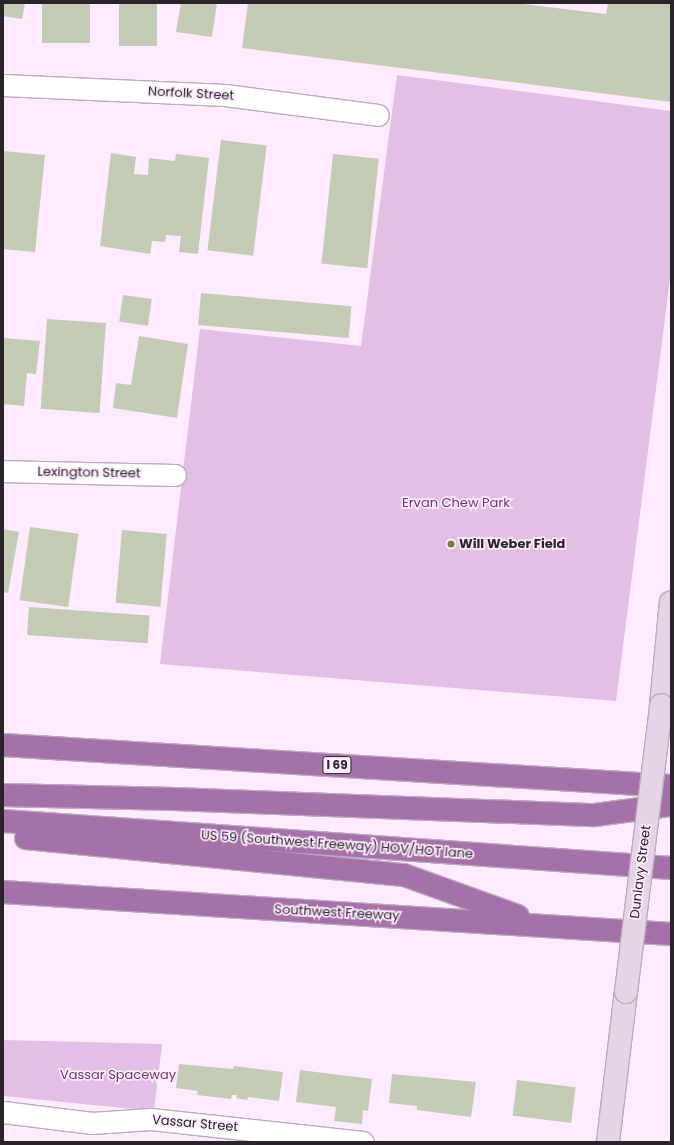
<!DOCTYPE html>
<style>
body{margin:0}
#map{position:relative;width:674px;height:1145px;overflow:hidden;background:#feebff;font-family:Poppins,sans-serif}
div>[style]{position:absolute}
.green>*{inset:0;background:#e3bee5}
.building>*{inset:0;background:#c4cbb4;transform-origin:0 0}
.roads{filter:drop-shadow(1px 0 #bcaabd) drop-shadow(-1px 0 #bcaabd) drop-shadow(0 1px #bcaabd) drop-shadow(0 -1px #bcaabd)}
.street>*{height:21px;margin:-10.5px;padding:0 10.5px;transform-origin:10.5px;border-radius:10.5px;background:#fff}
.secondary>*{height:22px;margin:-11px;padding:0 11px;transform-origin:11px;border-radius:11px;background:#e4d4e5}
.highway>*{height:22px;margin:-11px;padding:0 11px;transform-origin:11px;border-radius:11px;background:#a571a9}
.bridges{filter:drop-shadow(1px 0 #bcaabd) drop-shadow(-1px 0 #bcaabd) drop-shadow(0 1px #bcaabd) drop-shadow(0 -1px #bcaabd)}
.secondary-bridge>*{height:22px;margin:-11px;padding:0 11px;transform-origin:11px;border-radius:11px;background:#e4d4e5}
.dots>*{width:11px;height:11px;translate:-50% -50%;box-sizing:border-box;border:2px solid #feebff;border-radius:50%}
span{translate:-50% -50%;white-space:nowrap;text-align:center;line-height:1.15;-webkit-text-stroke:3.5px #feebff;paint-order:stroke}
.shield-label span{padding:1px 3px;background:#feebff;border:1px solid;border-radius:3px;-webkit-text-stroke-width:0}
.shield-label{font-size:12px;color:#2a232a;font-weight:700}
.street-label{font-size:13px;color:#2a232a}
.park-label{font-size:13px;color:#6c3970}
.poi-label{font-size:13px;color:#2a232a;font-weight:700}
.left{translate:0 -50%;text-align:left}
.frame{position:absolute;inset:0;border:4px solid #2a232a;pointer-events:none}
</style>
<div id="map">
<div class="green">
<i style="clip-path:polygon(397px 75px,671px 111px,671px 271px,616px 701px,160px 664px,200px 329px,361px 346px)"></i>
<i style="clip-path:polygon(3px 1040px,162px 1044px,154px 1111px,3px 1096px)"></i>
</div>
<div class="building">
<i style="clip-path:polygon(3px 3px,25px 3px,22px 19px,3px 16px)"></i>
<i style="left:42px;top:3px;width:48px;height:40px"></i>
<i style="left:119px;top:3px;width:38px;height:43px"></i>
<i style="clip-path:polygon(181px 3px,217px 3px,212px 37px,176px 32px)"></i>
<i style="clip-path:polygon(248px 3px,515px 3px,606px 14px,608px 3px,671px 3px,671px 102px,242px 48px)"></i>
<i style="left:221px;top:140px;width:46px;height:111px;rotate:7deg"></i>
<i style="clip-path:polygon(3px 151px,45px 155px,35px 252px,3px 249px)"></i>
<i style="clip-path:polygon(111px 153px,136px 157px,134px 174px,148px 175px,149px 158px,175px 161px,176px 154px,209px 158px,198px 254px,179px 252px,181px 236px,166px 235px,165px 242px,152px 241px,150px 254px,100px 246px)"></i>
<i style="left:333px;top:154px;width:46px;height:110px;rotate:6deg"></i>
<i style="left:201px;top:293px;width:151px;height:32px;rotate:5deg"></i>
<i style="left:123px;top:295px;width:29px;height:27px;rotate:8deg"></i>
<i style="left:47px;top:319px;width:59px;height:90px;rotate:4deg"></i>
<i style="clip-path:polygon(139px 336px,188px 344px,177px 418px,113px 408px,116px 383px,131px 385px)"></i>
<i style="clip-path:polygon(3px 338px,40px 341px,36px 374px,27px 373px,24px 406px,3px 404px)"></i>
<i style="left:30px;top:527px;width:49px;height:74px;rotate:8deg"></i>
<i style="clip-path:polygon(3px 529px,19px 532px,8px 593px,3px 592px)"></i>
<i style="left:122px;top:530px;width:45px;height:73px;rotate:5deg"></i>
<i style="left:29px;top:607px;width:121px;height:28px;rotate:4deg"></i>
<i style="clip-path:polygon(179px 1064px,233px 1069px,234px 1066px,283px 1072px,279px 1101px,248px 1097px,247px 1100px,236px 1098px,237px 1095px,232px 1095px,231px 1099px,197px 1095px,198px 1091px,176px 1088px)"></i>
<i style="clip-path:polygon(300px 1070px,372px 1079px,368px 1111px,363px 1110px,362px 1124px,334px 1121px,336px 1107px,296px 1102px)"></i>
<i style="clip-path:polygon(392px 1074px,476px 1082px,471px 1117px,417px 1110px,417px 1106px,389px 1103px)"></i>
<i style="left:517px;top:1080px;width:59px;height:36px;rotate:7deg"></i>
</div>
<div class="roads">
<div class="street">
<i style="left:3px;top:85px;width:222px;rotate:2.6deg"></i>
<i style="left:225px;top:95px;width:154px;rotate:7.4deg"></i>
<i style="left:3px;top:471px;width:172px;rotate:1.3deg"></i>
<i style="left:3px;top:1112px;width:90px;rotate:7deg"></i>
<i style="left:92px;top:1123px;width:59px;rotate:-3.9deg"></i>
<i style="left:151px;top:1119px;width:213px;rotate:6.2deg"></i>
</div>
<div class="secondary">
<i style="left:661px;top:705px;width:103px;rotate:-84.5deg"></i>
<i style="left:608px;top:1142px;width:151px;rotate:-83.2deg"></i>
</div>
<div class="highway">
<i style="left:3px;top:745px;width:669px;rotate:3.51deg"></i>
<i style="left:3px;top:795px;width:171px;rotate:1.3deg"></i>
<i style="left:174px;top:799px;width:421px;rotate:2.2deg"></i>
<i style="left:595px;top:815px;width:77px;rotate:-7.5deg"></i>
<i style="left:3px;top:821px;width:670px;rotate:4.02deg"></i>
<i style="left:26px;top:838px;width:380px;rotate:5.6deg"></i>
<i style="left:404px;top:875px;width:121px;rotate:19.8deg"></i>
<i style="left:3px;top:892px;width:669px;rotate:3.6deg"></i>
</div>
</div>
<div class="bridges">
<div class="secondary-bridge">
<i style="left:626px;top:992px;width:289px;rotate:-83deg"></i>
</div>
</div>
<div class="dots">
<i style="left:451px;top:544px;background:#718433"></i>
</div>
<div class="shield-label">
<span style="left:337px;top:765px">I 69</span>
</div>
<div class="street-label">
<span style="left:191px;top:94px;rotate:3deg">Norfolk Street</span>
<span style="left:89px;top:473px;rotate:1deg">Lexington Street</span>
<span style="left:337px;top:845px;rotate:4deg">US 59 (Southwest Freeway) HOV/HOT lane</span>
<span style="left:641px;top:872px;rotate:-83deg">Dunlavy Street</span>
<span style="left:337px;top:913px;rotate:3deg">Southwest Freeway</span>
<span style="left:195px;top:1124px;rotate:5deg">Vassar Street</span>
</div>
<div class="park-label">
<span style="left:456px;top:503px">Ervan Chew Park</span>
<span style="left:118px;top:1075px">Vassar Spaceway</span>
</div>
<div class="poi-label">
<span class="left" style="left:459px;top:544px">Will Weber Field</span>
</div>
<div class="frame"></div>
</div>
